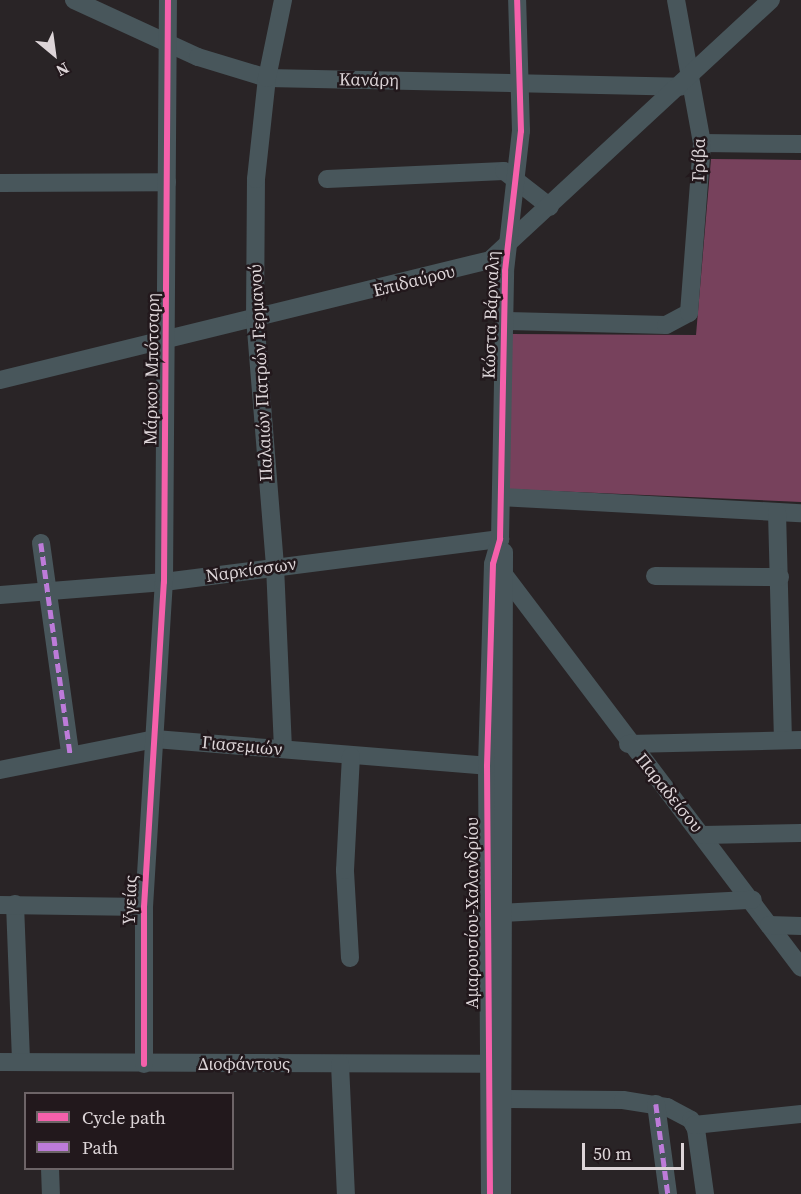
<!DOCTYPE html>
<meta charset="utf-8">
<style>
body{margin:0}
#map{position:relative;width:801px;height:1194px;overflow:hidden;background:#292426;font-family:"Source Serif 4",serif}
div>[style]{position:absolute}
.forest>*{inset:0;background:#77415c}
.minor>*{height:18px;margin:-9px;padding:0 9px;transform-origin:9px;border-radius:9px;background:#48565b}
.quiet>*{height:4.5px;margin-top:-2.25px;transform-origin:0;background:repeating-linear-gradient(90deg,#bd7bd9 0 9px,transparent 0 13.5px)}
.cycleway>*{height:6px;margin:-3px;padding:0 3px;transform-origin:3px;border-radius:3px;background:#f560ab}
span{translate:-50% -50%;white-space:nowrap;text-align:center;line-height:1.15;-webkit-text-stroke:5px #22181c;paint-order:stroke}
.street-label{font-size:18px;color:#ddd5d8}
.legend{position:absolute;left:24px;top:1092px;width:210px;height:78px;box-sizing:border-box;background:#22181c;border:2px solid #6d6467;margin:0;padding:8px 10px;list-style:none;font-size:18px;color:#ddd5d8}
.legend li{display:flex;align-items:center;gap:12px;height:30px}
.legend b{width:30px;border:2px solid #6d6467}
.north{position:absolute;left:24px;top:24px;width:60px;height:60px;-webkit-text-stroke:4px #22181c;paint-order:stroke;rotate:151deg;font-size:16px;font-weight:700;line-height:24px;text-align:center;color:#ddd5d8}
.north::after{content:'';display:block;margin:auto;width:21px;height:27px;background:#ddd5d8;clip-path:polygon(50% 0,100% 100%,50% 72%,0 100%)}
.scale{position:absolute;left:582px;top:1143px;width:102px;height:27px;box-sizing:border-box;border:3px solid #ddd5d8;border-top:0;padding-left:8px;font-size:18px;line-height:21px;white-space:nowrap;color:#ddd5d8;-webkit-text-stroke:4px #22181c;paint-order:stroke}
</style>
<div id="map">
<div class="forest">
<i style="clip-path:polygon(711px 159px,801px 160px,801px 502px,508px 489px,510px 334px,696px 335px)"></i>
</div>
<div class="minor">
<i style="left:74px;top:0;width:136px;rotate:24.7deg"></i>
<i style="left:198px;top:57px;width:72px;rotate:16.9deg"></i>
<i style="left:267px;top:78px;width:413px;rotate:1.2deg"></i>
<i style="left:702px;top:143px;width:99px;rotate:0.6deg"></i>
<i style="left:327px;top:179px;width:177px;rotate:-2.6deg"></i>
<i style="left:504px;top:171px;width:58px;rotate:38deg"></i>
<i style="left:0;top:183px;width:167px;rotate:-0.3deg"></i>
<i style="left:504px;top:321px;width:162px;rotate:1.4deg"></i>
<i style="left:666px;top:325px;width:26px;rotate:-28deg"></i>
<i style="left:689px;top:313px;width:170px;rotate:-85.6deg"></i>
<i style="left:702px;top:143px;width:145px;rotate:-100.3deg"></i>
<i style="left:0;top:380px;width:504px;rotate:-13.76deg"></i>
<i style="left:490px;top:260px;width:383px;rotate:-42.8deg"></i>
<i style="left:501px;top:497px;width:300px;rotate:3.1deg"></i>
<i style="left:777px;top:512px;width:228px;rotate:88.5deg"></i>
<i style="left:41px;top:543px;width:212px;rotate:82.1deg"></i>
<i style="left:505px;top:576px;width:491px;rotate:52.9deg"></i>
<i style="left:655px;top:576px;width:125px;rotate:0.5deg"></i>
<i style="left:0;top:595px;width:165px;rotate:-4.5deg"></i>
<i style="left:164px;top:582px;width:339px;rotate:-7.3deg"></i>
<i style="left:628px;top:744px;width:173px;rotate:-1.3deg"></i>
<i style="left:283px;top:749px;width:183px;rotate:-92.5deg"></i>
<i style="left:275px;top:566px;width:247px;rotate:-94.6deg"></i>
<i style="left:255px;top:320px;width:141px;rotate:-89.6deg"></i>
<i style="left:256px;top:179px;width:102px;rotate:-83.8deg"></i>
<i style="left:267px;top:78px;width:80px;rotate:-78.4deg"></i>
<i style="left:0;top:770px;width:158px;rotate:-11.3deg"></i>
<i style="left:155px;top:739px;width:333px;rotate:4.6deg"></i>
<i style="left:703px;top:835px;width:98px;rotate:-1.2deg"></i>
<i style="left:15px;top:904px;width:158px;rotate:87.8deg"></i>
<i style="left:0;top:905px;width:144px;rotate:0.8deg"></i>
<i style="left:501px;top:913px;width:252px;rotate:-3deg"></i>
<i style="left:769px;top:925px;width:32px;rotate:2deg"></i>
<i style="left:350px;top:958px;width:88px;rotate:-93.3deg"></i>
<i style="left:345px;top:870px;width:114px;rotate:-87deg"></i>
<i style="left:0;top:1062px;width:487px;rotate:0.2deg"></i>
<i style="left:144px;top:1064px;width:157px;rotate:-90deg"></i>
<i style="left:144px;top:907px;width:326px;rotate:-86.5deg"></i>
<i style="left:164px;top:582px;width:582px;rotate:-89.61deg"></i>
<i style="left:340px;top:1064px;width:130px;rotate:87.4deg"></i>
<i style="left:503px;top:1099px;width:120px;rotate:0.5deg"></i>
<i style="left:623px;top:1100px;width:45px;rotate:9deg"></i>
<i style="left:667px;top:1107px;width:27px;rotate:28deg"></i>
<i style="left:691px;top:1120px;width:10px;rotate:61deg"></i>
<i style="left:696px;top:1129px;width:66px;rotate:82.1deg"></i>
<i style="left:656px;top:1104px;width:91px;rotate:82.4deg"></i>
<i style="left:694px;top:1125px;width:108px;rotate:-5.9deg"></i>
<i style="left:50px;top:1168px;width:26px;rotate:88deg"></i>
<i style="left:490px;top:1194px;width:428px;rotate:-90.4deg"></i>
<i style="left:487px;top:766px;width:202px;rotate:-88.3deg"></i>
<i style="left:493px;top:564px;width:26px;rotate:-74deg"></i>
<i style="left:500px;top:539px;width:268px;rotate:-88.9deg"></i>
<i style="left:505px;top:271px;width:141px;rotate:-83.5deg"></i>
<i style="left:521px;top:131px;width:131px;rotate:-91.7deg"></i>
<i style="left:502px;top:1194px;width:642px;rotate:-89.82deg"></i>
</div>
<div class="quiet">
<i style="left:41px;top:543px;width:212px;rotate:82.1deg"></i>
<i style="left:656px;top:1104px;width:91px;rotate:82.4deg"></i>
</div>
<div class="cycleway">
<i style="left:144px;top:1064px;width:157px;rotate:-90deg"></i>
<i style="left:144px;top:907px;width:326px;rotate:-86.5deg"></i>
<i style="left:164px;top:582px;width:582px;rotate:-89.61deg"></i>
<i style="left:490px;top:1194px;width:428px;rotate:-90.4deg"></i>
<i style="left:487px;top:766px;width:202px;rotate:-88.3deg"></i>
<i style="left:493px;top:564px;width:26px;rotate:-74deg"></i>
<i style="left:500px;top:539px;width:268px;rotate:-88.9deg"></i>
<i style="left:505px;top:271px;width:141px;rotate:-83.5deg"></i>
<i style="left:521px;top:131px;width:131px;rotate:-91.7deg"></i>
</div>
<div class="street-label">
<span style="left:369px;top:80px;rotate:1deg">Κανάρη</span>
<span style="left:699px;top:160px;rotate:-89deg">Γρίβα</span>
<span style="left:414px;top:281px;rotate:-14deg">Επιδαύρου</span>
<span style="left:491px;top:315px;rotate:-88deg">Κώστα Βάρναλη</span>
<span style="left:152px;top:369px;rotate:-89deg">Μάρκου Μπότσαρη</span>
<span style="left:261px;top:373px;rotate:-93deg">Παλαιών Πατρών Γερμανού</span>
<span style="left:251px;top:570px;rotate:-8deg">Ναρκίσσων</span>
<span style="left:242px;top:746px;rotate:5deg">Γιασεμιών</span>
<span style="left:669px;top:793px;rotate:51deg">Παραδείσου</span>
<span style="left:130px;top:900px;rotate:-88deg">Υγείας</span>
<span style="left:472px;top:913px;rotate:-90deg">Αμαρουσίου-Χαλανδρίου</span>
<span style="left:244px;top:1064px">Διοφάντους</span>
</div>
<ul class="legend">
<li><b style="height:8px;background:#f560ab"></b>Cycle path</li>
<li><b style="height:8px;background:#bd7bd9"></b>Path</li>
</ul>
<div class="north">N</div>
<div class="scale">50 m</div>
</div>
